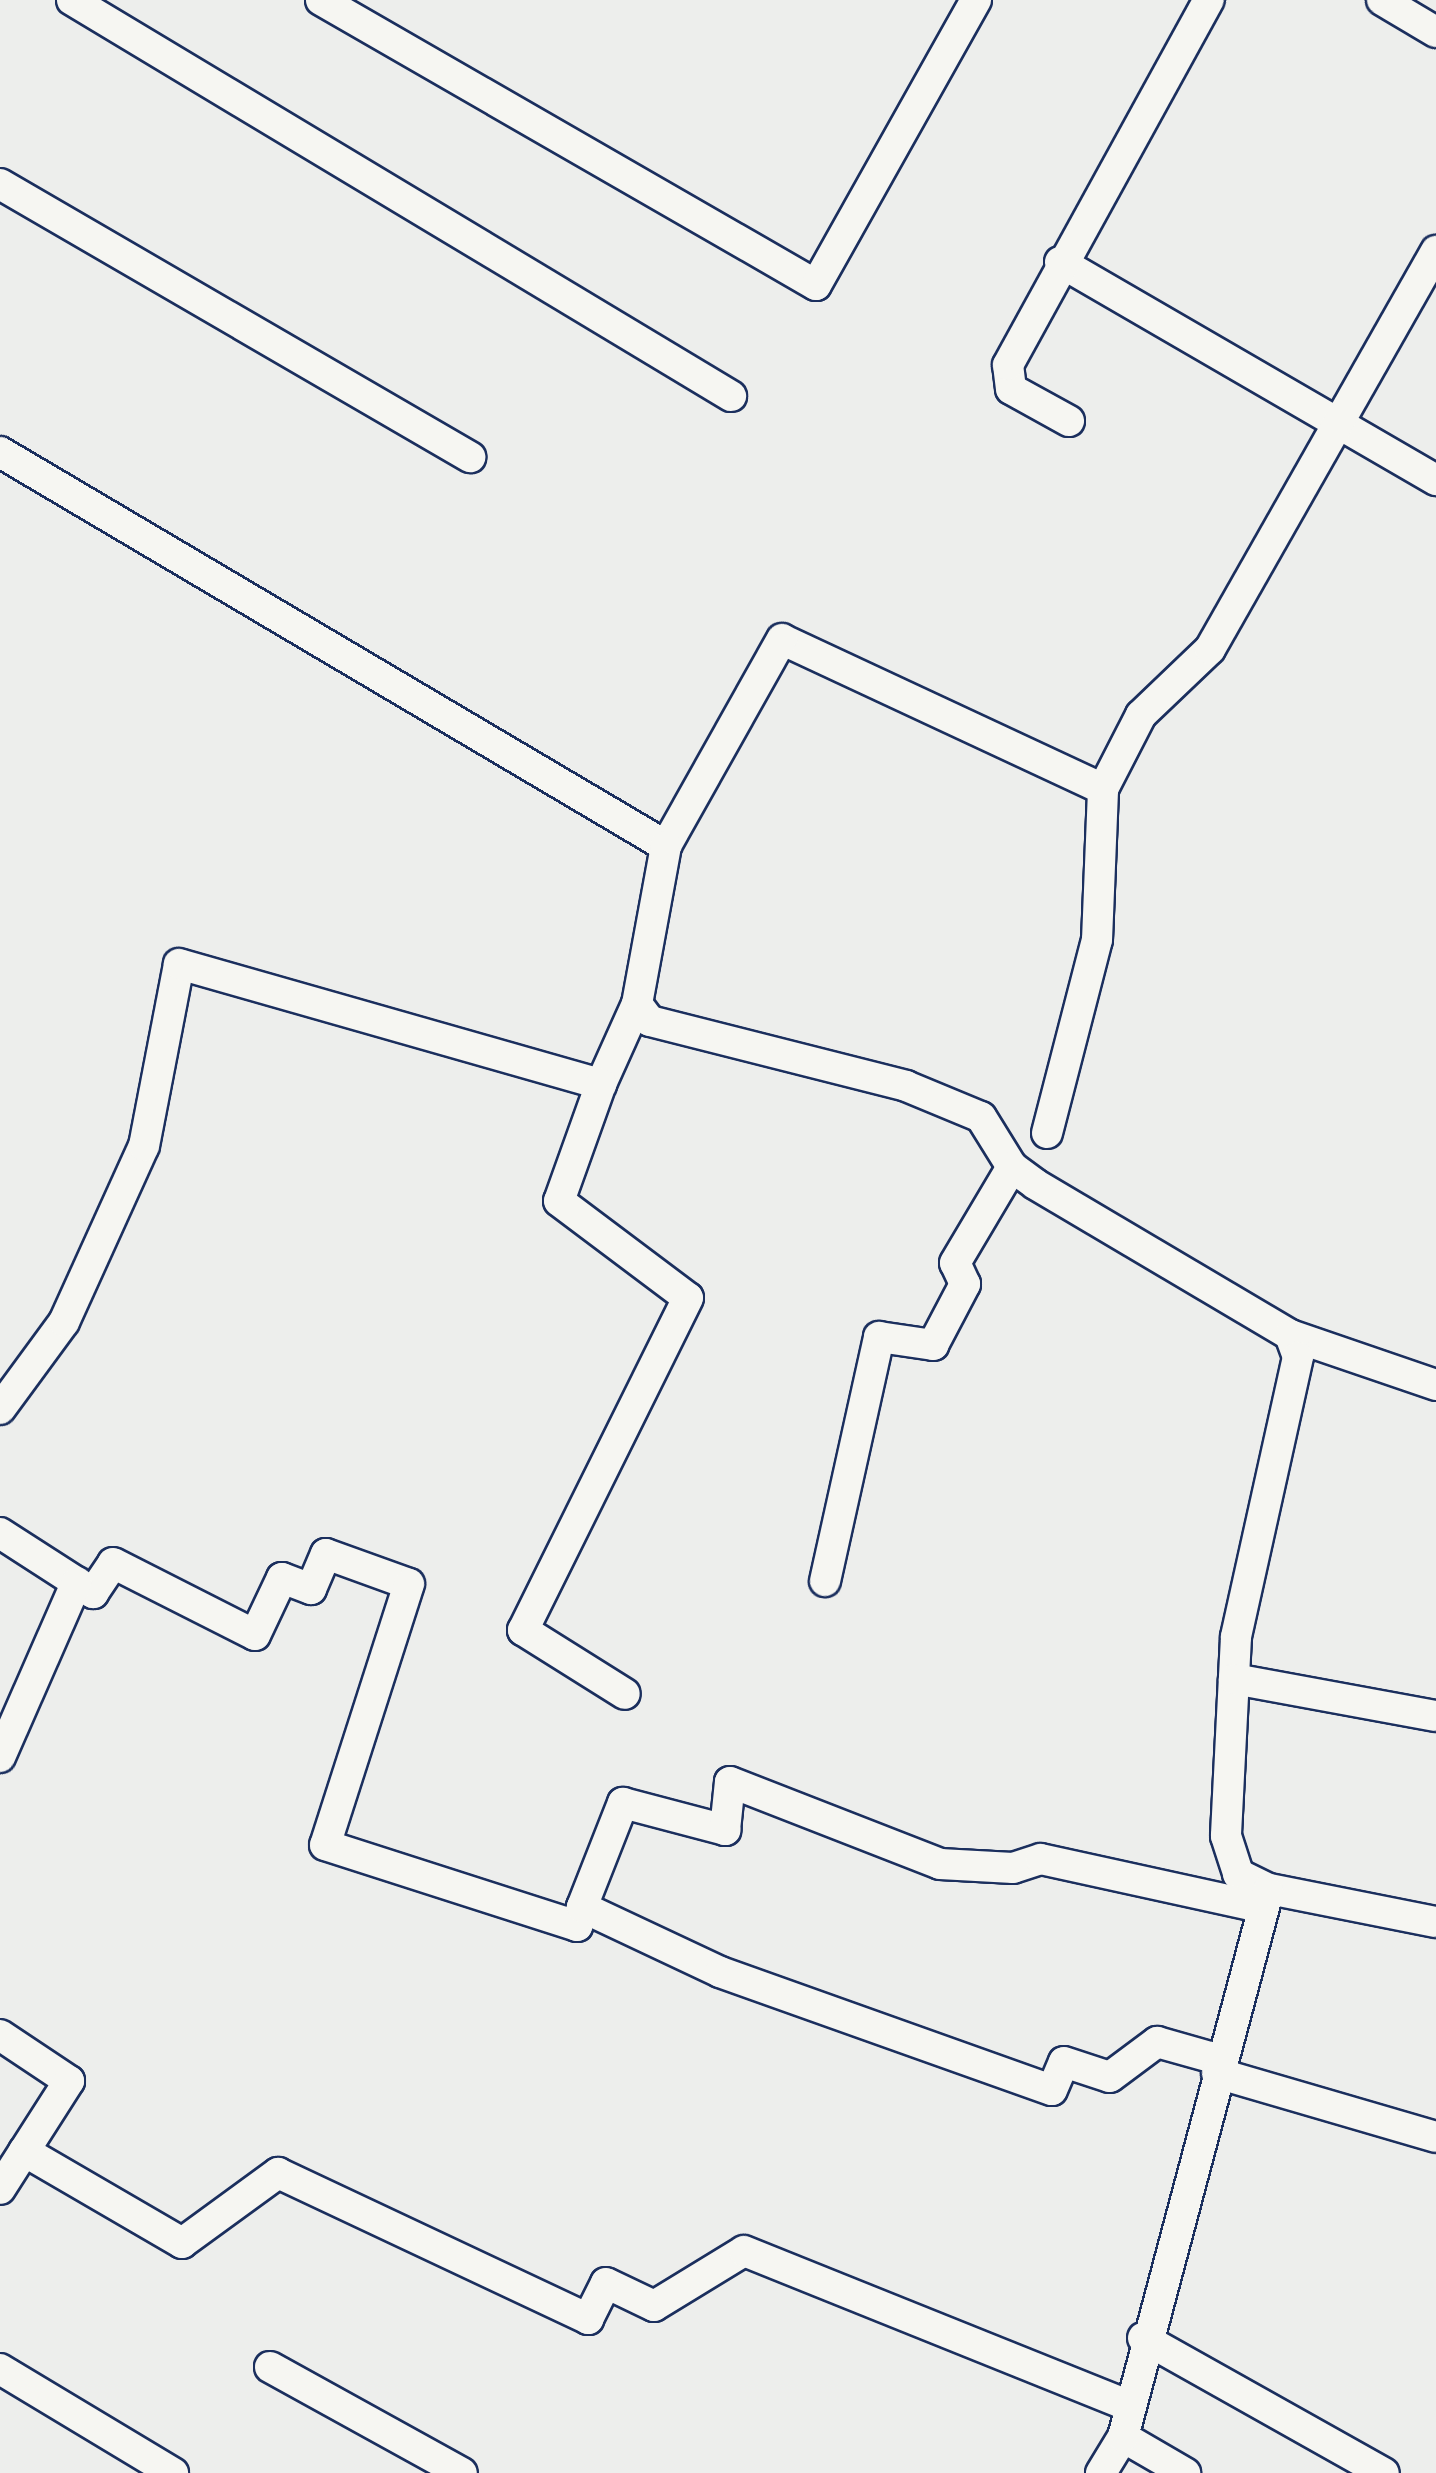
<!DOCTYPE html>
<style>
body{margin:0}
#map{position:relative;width:1436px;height:2473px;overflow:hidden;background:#edeeec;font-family:"Indie Flower",sans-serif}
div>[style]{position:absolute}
.roads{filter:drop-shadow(2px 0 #1b2f5e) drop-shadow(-2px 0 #1b2f5e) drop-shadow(0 2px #1b2f5e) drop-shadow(0 -2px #1b2f5e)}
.street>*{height:30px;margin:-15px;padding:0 15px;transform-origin:15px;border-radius:15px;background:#f6f6f2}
span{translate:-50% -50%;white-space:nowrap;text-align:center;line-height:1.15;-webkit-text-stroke:8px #f6f6f2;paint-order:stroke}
</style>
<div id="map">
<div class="roads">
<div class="street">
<i style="left:72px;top:0;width:769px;rotate:31deg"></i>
<i style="left:321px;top:0;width:571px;rotate:29.93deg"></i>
<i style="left:816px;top:285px;width:327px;rotate:-60.7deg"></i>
<i style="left:1382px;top:0;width:63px;rotate:30.7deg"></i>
<i style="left:0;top:184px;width:544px;rotate:30.15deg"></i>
<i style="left:1060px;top:262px;width:435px;rotate:30.1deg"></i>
<i style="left:1069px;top:421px;width:66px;rotate:-151.1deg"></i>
<i style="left:1011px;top:389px;width:24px;rotate:-97deg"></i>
<i style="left:1008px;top:365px;width:417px;rotate:-61.2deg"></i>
<i style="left:0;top:452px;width:774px;rotate:30.61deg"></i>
<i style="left:1103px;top:789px;width:354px;rotate:-155deg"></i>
<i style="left:782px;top:639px;width:237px;rotate:119.3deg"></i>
<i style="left:666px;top:846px;width:161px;rotate:100.4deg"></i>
<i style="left:637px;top:1004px;width:21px;rotate:53deg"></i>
<i style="left:650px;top:1021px;width:264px;rotate:14.2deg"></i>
<i style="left:906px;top:1086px;width:81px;rotate:22.5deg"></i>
<i style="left:981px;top:1117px;width:59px;rotate:58.2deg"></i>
<i style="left:1012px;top:1167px;width:29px;rotate:36deg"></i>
<i style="left:1035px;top:1184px;width:296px;rotate:30.6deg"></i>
<i style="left:1290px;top:1335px;width:154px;rotate:18.9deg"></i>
<i style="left:601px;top:1084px;width:88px;rotate:-65.8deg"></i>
<i style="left:1047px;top:1133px;width:199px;rotate:-75.5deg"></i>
<i style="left:1097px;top:940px;width:151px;rotate:-87.7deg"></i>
<i style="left:1103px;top:789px;width:83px;rotate:-62.8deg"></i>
<i style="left:1141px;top:715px;width:95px;rotate:-43.7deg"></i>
<i style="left:1210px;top:649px;width:458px;rotate:-60.4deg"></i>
<i style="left:1290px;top:1335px;width:23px;rotate:70deg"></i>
<i style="left:1298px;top:1357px;width:287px;rotate:102.5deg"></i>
<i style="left:1236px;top:1637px;width:199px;rotate:92.9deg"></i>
<i style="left:1226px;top:1836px;width:40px;rotate:72deg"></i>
<i style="left:1238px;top:1874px;width:34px;rotate:26deg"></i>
<i style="left:1269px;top:1889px;width:170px;rotate:11.2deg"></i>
<i style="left:0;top:1409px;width:108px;rotate:-53.7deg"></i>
<i style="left:64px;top:1322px;width:193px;rotate:-65.6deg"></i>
<i style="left:144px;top:1146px;width:185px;rotate:-79.1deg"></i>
<i style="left:179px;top:964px;width:439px;rotate:15.9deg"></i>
<i style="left:601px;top:1084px;width:124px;rotate:109.7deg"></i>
<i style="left:559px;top:1201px;width:161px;rotate:36.9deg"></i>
<i style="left:688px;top:1298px;width:371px;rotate:116.4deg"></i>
<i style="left:523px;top:1630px;width:120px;rotate:32.1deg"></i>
<i style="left:0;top:1533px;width:111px;rotate:32.8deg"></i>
<i style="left:93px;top:1593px;width:36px;rotate:-56deg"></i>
<i style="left:113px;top:1563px;width:159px;rotate:26.9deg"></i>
<i style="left:255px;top:1635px;width:63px;rotate:-64.7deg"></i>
<i style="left:282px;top:1578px;width:31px;rotate:21deg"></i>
<i style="left:311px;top:1589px;width:38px;rotate:-67deg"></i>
<i style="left:326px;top:1554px;width:88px;rotate:19.9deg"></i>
<i style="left:409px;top:1584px;width:274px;rotate:107.8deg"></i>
<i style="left:325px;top:1845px;width:265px;rotate:17.8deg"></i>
<i style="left:577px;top:1926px;width:20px;rotate:-75deg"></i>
<i style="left:582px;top:1907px;width:153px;rotate:25.2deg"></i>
<i style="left:720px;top:1972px;width:352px;rotate:19.6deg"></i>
<i style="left:1052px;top:2090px;width:30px;rotate:-67deg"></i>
<i style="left:1064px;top:2062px;width:48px;rotate:18.1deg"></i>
<i style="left:1110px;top:2077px;width:59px;rotate:-36.7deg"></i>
<i style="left:1157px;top:2042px;width:66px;rotate:15.7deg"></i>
<i style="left:825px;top:1581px;width:250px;rotate:-77.5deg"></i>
<i style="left:879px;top:1337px;width:55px;rotate:8.4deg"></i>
<i style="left:933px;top:1345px;width:69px;rotate:-62.3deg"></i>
<i style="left:965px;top:1284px;width:23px;rotate:-115deg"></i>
<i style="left:955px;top:1263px;width:112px;rotate:-59.3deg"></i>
<i style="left:1234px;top:1679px;width:205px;rotate:10.4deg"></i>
<i style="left:0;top:1757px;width:191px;rotate:-66.3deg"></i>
<i style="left:582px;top:1907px;width:112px;rotate:-68.5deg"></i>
<i style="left:623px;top:1803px;width:106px;rotate:14.8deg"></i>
<i style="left:725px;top:1830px;width:48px;rotate:-84.1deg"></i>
<i style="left:730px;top:1782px;width:225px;rotate:21.3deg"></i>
<i style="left:940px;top:1864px;width:73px;rotate:3.1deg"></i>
<i style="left:1013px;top:1868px;width:29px;rotate:-18deg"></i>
<i style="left:1041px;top:1859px;width:227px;rotate:12.4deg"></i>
<i style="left:0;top:2035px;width:83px;rotate:33.7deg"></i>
<i style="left:69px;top:2081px;width:128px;rotate:122.6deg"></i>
<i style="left:1217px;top:2073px;width:228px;rotate:16.3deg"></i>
<i style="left:24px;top:2151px;width:183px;rotate:30.2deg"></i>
<i style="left:182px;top:2243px;width:119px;rotate:-36.1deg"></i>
<i style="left:278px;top:2173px;width:343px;rotate:25.2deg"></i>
<i style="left:588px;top:2319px;width:40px;rotate:-63.4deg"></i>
<i style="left:606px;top:2283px;width:53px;rotate:25.6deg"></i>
<i style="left:654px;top:2306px;width:105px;rotate:-31.4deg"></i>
<i style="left:744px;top:2251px;width:410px;rotate:21.9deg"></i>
<i style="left:1143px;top:2338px;width:276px;rotate:29.3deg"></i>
<i style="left:270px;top:2367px;width:219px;rotate:28.9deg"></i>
<i style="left:0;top:2369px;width:202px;rotate:31deg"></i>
<i style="left:1123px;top:2437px;width:72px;rotate:30.1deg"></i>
<i style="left:1101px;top:2473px;width:42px;rotate:-58.6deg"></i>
<i style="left:1123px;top:2437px;width:564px;rotate:-75.1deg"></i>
</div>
</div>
</div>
